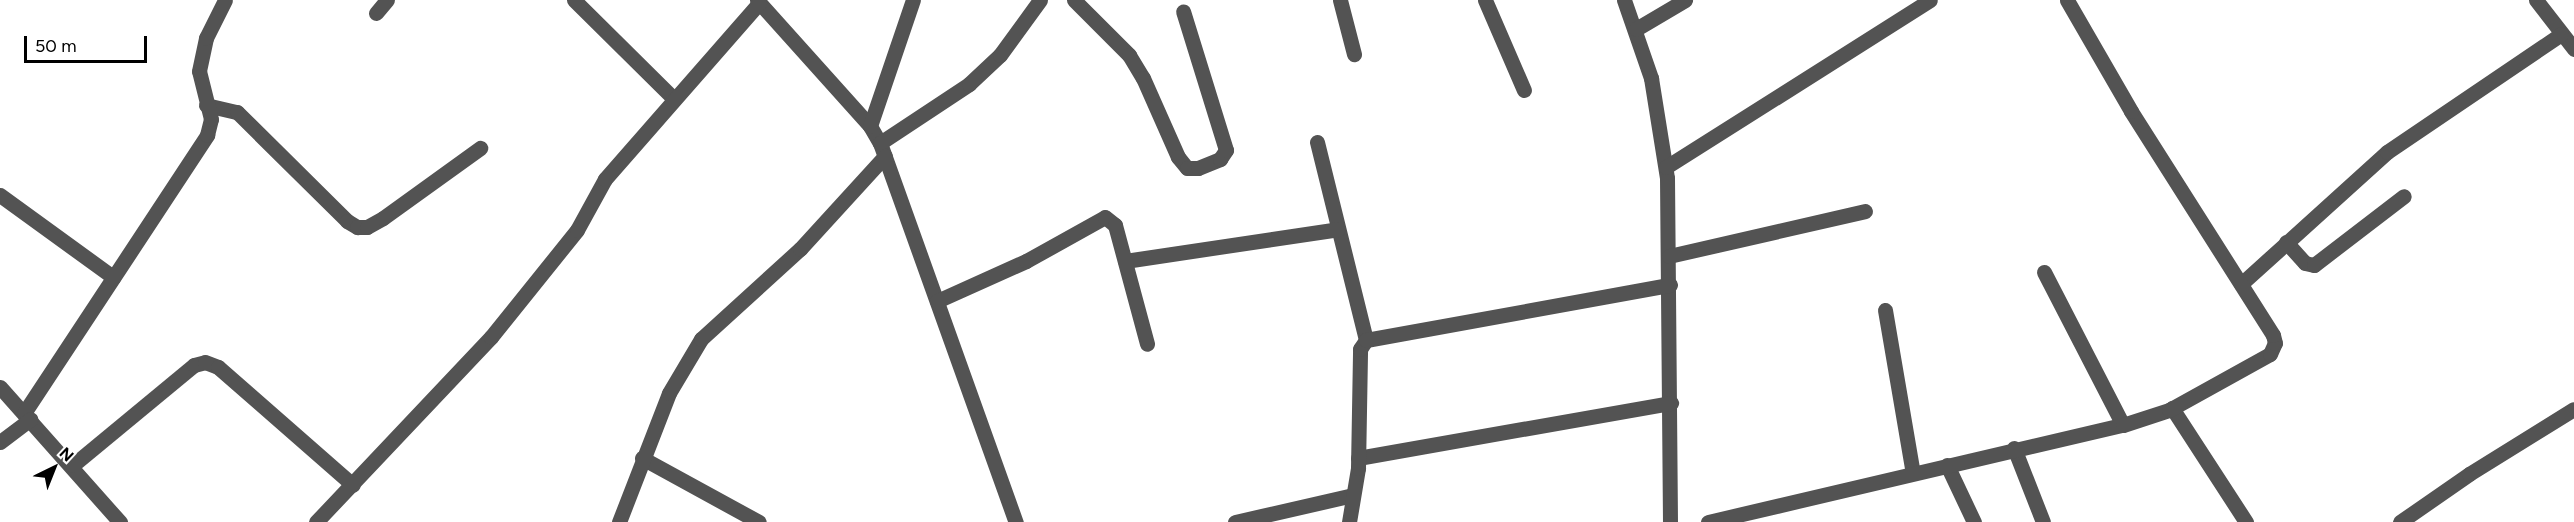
<!DOCTYPE html>
<style>
body{margin:0}
#map{position:relative;width:2574px;height:522px;overflow:hidden;background:#fff;font-family:Figtree,sans-serif}
div>[style]{position:absolute}
.minor>*{height:15px;margin:-7.5px;padding:0 7.5px;transform-origin:7.5px;border-radius:7.5px;background:#535353}
span{translate:-50% -50%;white-space:nowrap;text-align:center;line-height:1.15;-webkit-text-stroke:4.5px #fff;paint-order:stroke}
.north{position:absolute;left:24px;top:438px;width:60px;height:60px;-webkit-text-stroke:4px #fff;paint-order:stroke;rotate:43deg;font-size:16px;font-weight:700;line-height:24px;text-align:center;color:#000}
.north::after{content:'';display:block;margin:auto;width:21px;height:27px;background:#000;clip-path:polygon(50% 0,100% 100%,50% 72%,0 100%)}
.scale{position:absolute;left:24px;top:36px;width:123px;height:27px;box-sizing:border-box;border:3px solid #000;border-top:0;padding-left:8px;font-size:18px;line-height:21px;white-space:nowrap;color:#000;-webkit-text-stroke:4px #fff;paint-order:stroke}
</style>
<div id="map">
<div class="minor">
<i style="left:574px;top:0;width:139px;rotate:44.7deg"></i>
<i style="left:757px;top:0;width:169px;rotate:48.1deg"></i>
<i style="left:870px;top:126px;width:20px;rotate:60deg"></i>
<i style="left:880px;top:143px;width:403px;rotate:70.3deg"></i>
<i style="left:1074px;top:0;width:78px;rotate:45deg"></i>
<i style="left:1129px;top:55px;width:27px;rotate:59deg"></i>
<i style="left:1143px;top:78px;width:86px;rotate:66.1deg"></i>
<i style="left:1178px;top:157px;width:14px;rotate:51deg"></i>
<i style="left:1187px;top:168px;width:11px"></i>
<i style="left:1198px;top:168px;width:24px;rotate:-22deg"></i>
<i style="left:1220px;top:159px;width:11px;rotate:-56deg"></i>
<i style="left:1226px;top:150px;width:145px;rotate:-107.2deg"></i>
<i style="left:1340px;top:0;width:56px;rotate:75.5deg"></i>
<i style="left:1485px;top:0;width:98px;rotate:66.6deg"></i>
<i style="left:1624px;top:0;width:83px;rotate:70.9deg"></i>
<i style="left:1651px;top:78px;width:101px;rotate:80.9deg"></i>
<i style="left:1667px;top:178px;width:344px;rotate:89.5deg"></i>
<i style="left:2536px;top:0;width:62px;rotate:52.2deg"></i>
<i style="left:376px;top:13px;width:17px;rotate:-50deg"></i>
<i style="left:1636px;top:29px;width:57px;rotate:-30.6deg"></i>
<i style="left:206px;top:105px;width:32px;rotate:13deg"></i>
<i style="left:237px;top:112px;width:155px;rotate:44.7deg"></i>
<i style="left:347px;top:221px;width:12px;rotate:31deg"></i>
<i style="left:357px;top:227px;width:10px"></i>
<i style="left:367px;top:227px;width:18px;rotate:-29deg"></i>
<i style="left:383px;top:218px;width:120px;rotate:-35.8deg"></i>
<i style="left:870px;top:126px;width:133px;rotate:-71.2deg"></i>
<i style="left:1317px;top:142px;width:204px;rotate:76.1deg"></i>
<i style="left:880px;top:143px;width:107px;rotate:-33.5deg"></i>
<i style="left:969px;top:84px;width:42px;rotate:-43.1deg"></i>
<i style="left:1000px;top:55px;width:68px;rotate:-54deg"></i>
<i style="left:1666px;top:167px;width:312px;rotate:-32.3deg"></i>
<i style="left:0;top:195px;width:140px;rotate:36deg"></i>
<i style="left:2286px;top:242px;width:28px;rotate:48deg"></i>
<i style="left:2305px;top:263px;width:9px;rotate:13deg"></i>
<i style="left:2314px;top:265px;width:113px;rotate:-37.5deg"></i>
<i style="left:1669px;top:256px;width:201px;rotate:-12.9deg"></i>
<i style="left:1125px;top:261px;width:215px;rotate:-8.5deg"></i>
<i style="left:2044px;top:272px;width:172px;rotate:62.7deg"></i>
<i style="left:2241px;top:284px;width:197px;rotate:-42.1deg"></i>
<i style="left:2387px;top:152px;width:210px;rotate:-34.1deg"></i>
<i style="left:937px;top:301px;width:98px;rotate:-24.2deg"></i>
<i style="left:1026px;top:261px;width:90px;rotate:-29.1deg"></i>
<i style="left:1105px;top:217px;width:13px;rotate:39deg"></i>
<i style="left:1115px;top:225px;width:123px;rotate:74.9deg"></i>
<i style="left:1885px;top:310px;width:165px;rotate:80.3deg"></i>
<i style="left:0;top:387px;width:181px;rotate:48.4deg"></i>
<i style="left:2172px;top:408px;width:136px;rotate:57deg"></i>
<i style="left:24px;top:413px;width:333px;rotate:-56.6deg"></i>
<i style="left:207px;top:135px;width:16px;rotate:-76deg"></i>
<i style="left:211px;top:119px;width:49px;rotate:-104deg"></i>
<i style="left:199px;top:71px;width:34px;rotate:-78deg"></i>
<i style="left:206px;top:38px;width:42px;rotate:-63.4deg"></i>
<i style="left:0;top:442px;width:38px;rotate:-37deg"></i>
<i style="left:2014px;top:448px;width:79px;rotate:68.6deg"></i>
<i style="left:642px;top:458px;width:133px;rotate:28.7deg"></i>
<i style="left:1358px;top:458px;width:318px;rotate:-10deg"></i>
<i style="left:73px;top:465px;width:157px;rotate:-39.6deg"></i>
<i style="left:194px;top:365px;width:11px;rotate:-15deg"></i>
<i style="left:205px;top:362px;width:14px;rotate:21deg"></i>
<i style="left:218px;top:367px;width:179px;rotate:41.2deg"></i>
<i style="left:1947px;top:465px;width:63px;rotate:64.7deg"></i>
<i style="left:316px;top:522px;width:255px;rotate:-46.6deg"></i>
<i style="left:491px;top:337px;width:137px;rotate:-51.2deg"></i>
<i style="left:577px;top:230px;width:58px;rotate:-61.2deg"></i>
<i style="left:605px;top:179px;width:234px;rotate:-48.8deg"></i>
<i style="left:619px;top:522px;width:138px;rotate:-68.8deg"></i>
<i style="left:669px;top:393px;width:63px;rotate:-59.3deg"></i>
<i style="left:701px;top:339px;width:134px;rotate:-42.3deg"></i>
<i style="left:800px;top:249px;width:126px;rotate:-47.6deg"></i>
<i style="left:1235px;top:522px;width:121px;rotate:-12.9deg"></i>
<i style="left:1349px;top:522px;width:55px;rotate:-80.5deg"></i>
<i style="left:1358px;top:468px;width:119px;rotate:-89deg"></i>
<i style="left:1360px;top:349px;width:11px;rotate:-56deg"></i>
<i style="left:1366px;top:340px;width:309px;rotate:-10.3deg"></i>
<i style="left:1708px;top:522px;width:426px;rotate:-13.2deg"></i>
<i style="left:2123px;top:425px;width:48px;rotate:-18.1deg"></i>
<i style="left:2169px;top:410px;width:115px;rotate:-29deg"></i>
<i style="left:2270px;top:354px;width:12px;rotate:-66deg"></i>
<i style="left:2275px;top:343px;width:8px;rotate:-104deg"></i>
<i style="left:2273px;top:335px;width:265px;rotate:-122.4deg"></i>
<i style="left:2131px;top:111px;width:128px;rotate:-120deg"></i>
<i style="left:2400px;top:522px;width:84px;rotate:-34.8deg"></i>
<i style="left:2469px;top:474px;width:123px;rotate:-31.8deg"></i>
</div>
<div class="north">N</div>
<div class="scale">50 m</div>
</div>
